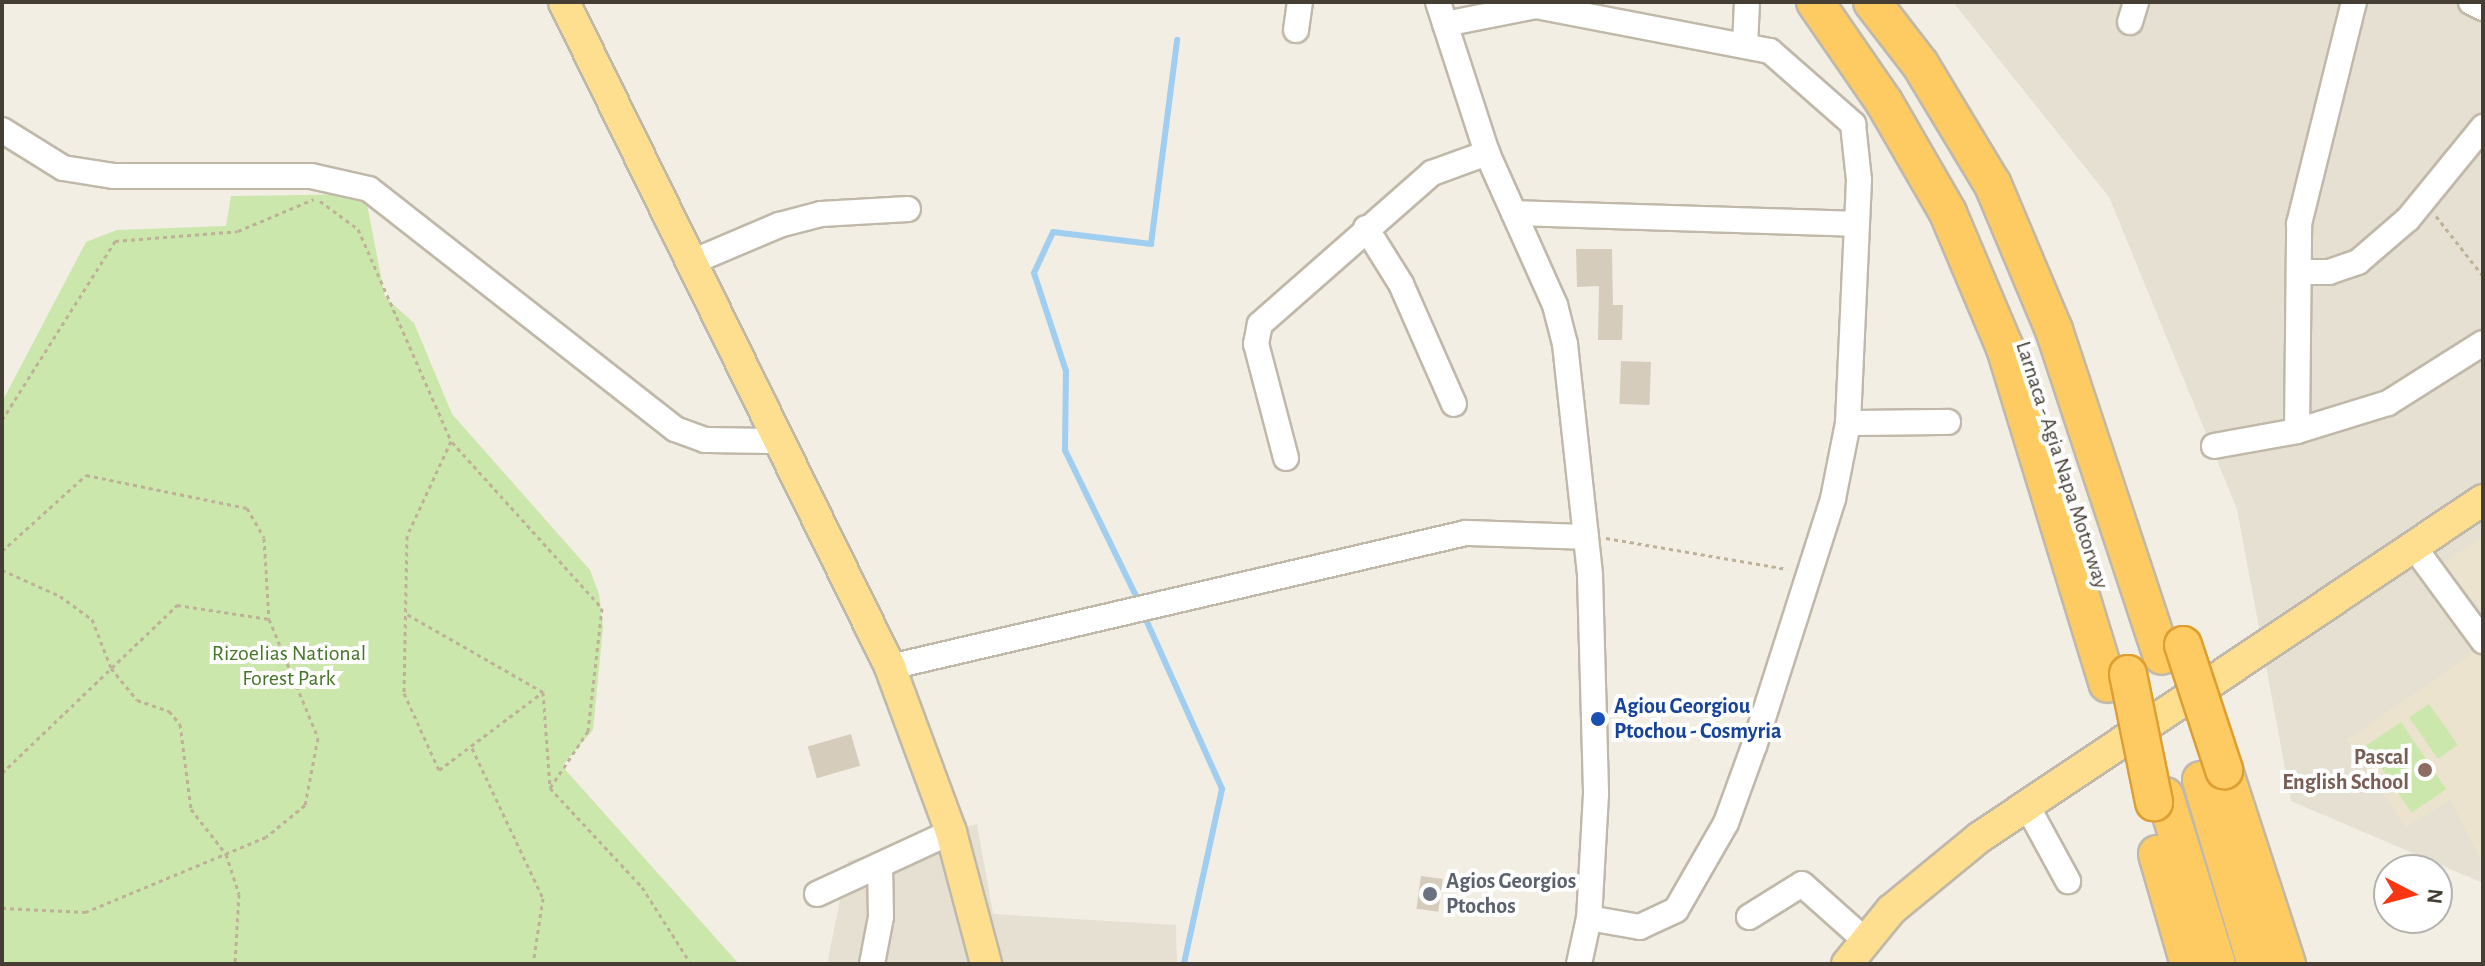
<!DOCTYPE html>
<style>
body{margin:0}
#map{position:relative;width:2485px;height:966px;overflow:hidden;background:#f2eee4;font-family:"Alegreya Sans",sans-serif}
div>[style]{position:absolute}
.residential>*{inset:0;background:#e6e0d2}
.education>*{inset:0;background:#ebe3cd}
.green>*{inset:0;background:#cce7ac;transform-origin:0 0}
.stream>*{height:6px;margin:-3px;padding:0 3px;transform-origin:3px;border-radius:3px;background:#9fcef0}
.building>*{inset:0;background:#d6ccbc;transform-origin:0 0}
.path>*{height:3px;margin-top:-1.5px;transform-origin:0;background:repeating-linear-gradient(90deg,#bfb198 0 4px,transparent 0 8px)}
.roads{filter:drop-shadow(2px 0 #c0b8a9) drop-shadow(-2px 0 #c0b8a9) drop-shadow(0 2px #c0b8a9) drop-shadow(0 -2px #c0b8a9)}
.minor>*{height:24px;margin:-12px;padding:0 12px;transform-origin:12px;border-radius:12px;background:#fff}
.major>*{height:30px;margin:-15px;padding:0 15px;transform-origin:15px;border-radius:15px;background:#fedf90}
.highway>*{height:36px;margin:-18px;padding:0 18px;transform-origin:18px;border-radius:18px;background:#fecb63}
.bridges{filter:drop-shadow(2px 0 #dd9f32) drop-shadow(-2px 0 #dd9f32) drop-shadow(0 2px #dd9f32) drop-shadow(0 -2px #dd9f32)}
.highway-bridge>*{height:36px;margin:-18px;padding:0 18px;transform-origin:18px;border-radius:18px;background:#fecb63}
.dots>*{width:22px;height:22px;translate:-50% -50%;box-sizing:border-box;border:4px solid #fff;border-radius:50%}
span{translate:-50% -50%;white-space:nowrap;text-align:center;line-height:1.15;-webkit-text-stroke:8px #fff;paint-order:stroke}
.street-label{font-size:22px;color:#443e34}
.park-label{font-size:22px;color:#457527}
.transit-label{font-size:22px;color:#164399;font-weight:700}
.left{translate:0 -50%;text-align:left}
.education-label{font-size:22px;color:#785e54;font-weight:700}
.right{translate:-100% -50%;text-align:right}
.worship-label{font-size:22px;color:#5b616d;font-weight:700}
.frame{position:absolute;inset:0;border:4px solid #443e34;pointer-events:none}
.north{position:absolute;left:2373px;top:854px;width:80px;height:80px;box-sizing:border-box;background:#fff;border:2px solid #b4b2ae;border-radius:50%;rotate:96deg;font-size:22px;font-weight:700;line-height:32px;text-align:center;color:#443e34}
.north::after{content:'';display:block;margin:auto;width:28px;height:36px;background:#fa3612;clip-path:polygon(50% 0,100% 100%,50% 72%,0 100%)}
</style>
<div id="map">
<div class="residential">
<i style="clip-path:polygon(1953px 2px,2483px 2px,2483px 883px,2291px 801px,2237px 509px,2109px 197px)"></i>
<i style="clip-path:polygon(977px 824px,993px 914px,1176px 925px,1177px 964px,827px 964px,848px 861px)"></i>
</div>
<div class="education">
<i style="clip-path:polygon(2483px 537px,2483px 612px,2443px 563px)"></i>
<i style="clip-path:polygon(2483px 646px,2483px 863px,2450px 800px,2405px 827px,2347px 740px)"></i>
</div>
<div class="green">
<i style="clip-path:polygon(365px 194px,385px 297px,414px 323px,452px 414px,590px 570px,599px 594px,603px 627px,593px 730px,562px 766px,739px 964px,2px 964px,2px 402px,86px 242px,117px 230px,226px 226px,231px 196px)"></i>
<i style="left:2429px;top:704px;width:50px;height:24px;rotate:55deg"></i>
<i style="left:2401px;top:722px;width:81px;height:42px;rotate:56deg"></i>
</div>
<div class="stream">
<i style="left:1139px;top:602px;width:169px;rotate:-116deg"></i>
<i style="left:1065px;top:450px;width:79px;rotate:-89.3deg"></i>
<i style="left:1066px;top:371px;width:103px;rotate:-108.1deg"></i>
<i style="left:1034px;top:273px;width:45px;rotate:-65.1deg"></i>
<i style="left:1053px;top:232px;width:99px;rotate:7deg"></i>
<i style="left:1151px;top:244px;width:206px;rotate:-82.7deg"></i>
<i style="left:1143px;top:613px;width:193px;rotate:65.8deg"></i>
<i style="left:1222px;top:789px;width:179px;rotate:102.3deg"></i>
</div>
<div class="building">
<i style="clip-path:polygon(1576px 249px,1612px 249px,1613px 305px,1623px 305px,1622px 340px,1598px 340px,1599px 286px,1577px 287px)"></i>
<i style="left:1621px;top:361px;width:30px;height:43px;rotate:2deg"></i>
<i style="left:851px;top:734px;width:33px;height:45px;rotate:74deg"></i>
<i style="left:1421px;top:876px;width:22px;height:33px;rotate:8deg"></i>
</div>
<div class="path">
<i style="left:320px;top:201px;width:47px;rotate:36.4deg"></i>
<i style="left:358px;top:229px;width:232px;rotate:66.3deg"></i>
<i style="left:451px;top:441px;width:105px;rotate:114.9deg"></i>
<i style="left:407px;top:536px;width:157px;rotate:91.1deg"></i>
<i style="left:404px;top:693px;width:85px;rotate:65.6deg"></i>
<i style="left:439px;top:770px;width:130px;rotate:-36.9deg"></i>
<i style="left:543px;top:692px;width:157px;rotate:-150.2deg"></i>
<i style="left:2436px;top:216px;width:76px;rotate:51.9deg"></i>
<i style="left:2px;top:420px;width:212px;rotate:-57.7deg"></i>
<i style="left:115px;top:241px;width:123px;rotate:-4.6deg"></i>
<i style="left:238px;top:231px;width:82px;rotate:-22.8deg"></i>
<i style="left:452px;top:442px;width:224px;rotate:47.9deg"></i>
<i style="left:602px;top:608px;width:124px;rotate:96.5deg"></i>
<i style="left:588px;top:731px;width:69px;rotate:123.7deg"></i>
<i style="left:2px;top:486px;width:6px;rotate:90deg"></i>
<i style="left:1606px;top:538px;width:184px;rotate:9.7deg"></i>
<i style="left:2px;top:551px;width:113px;rotate:-42.1deg"></i>
<i style="left:86px;top:475px;width:164px;rotate:11.6deg"></i>
<i style="left:247px;top:508px;width:34px;rotate:60deg"></i>
<i style="left:264px;top:538px;width:81px;rotate:86.5deg"></i>
<i style="left:2px;top:570px;width:64px;rotate:24.1deg"></i>
<i style="left:60px;top:596px;width:39px;rotate:36deg"></i>
<i style="left:92px;top:619px;width:53px;rotate:68.8deg"></i>
<i style="left:111px;top:668px;width:41px;rotate:50.9deg"></i>
<i style="left:137px;top:700px;width:34px;rotate:19deg"></i>
<i style="left:169px;top:711px;width:17px;rotate:50deg"></i>
<i style="left:180px;top:724px;width:86px;rotate:82.6deg"></i>
<i style="left:191px;top:809px;width:57px;rotate:52.1deg"></i>
<i style="left:226px;top:854px;width:42px;rotate:72deg"></i>
<i style="left:239px;top:894px;width:70px;rotate:93.3deg"></i>
<i style="left:543px;top:692px;width:96px;rotate:85.8deg"></i>
<i style="left:550px;top:788px;width:135px;rotate:47.1deg"></i>
<i style="left:642px;top:887px;width:91px;rotate:57.5deg"></i>
<i style="left:472px;top:748px;width:166px;rotate:64.7deg"></i>
<i style="left:543px;top:898px;width:67px;rotate:98.6deg"></i>
<i style="left:2px;top:773px;width:243px;rotate:-43.8deg"></i>
<i style="left:177px;top:605px;width:93px;rotate:8.7deg"></i>
<i style="left:269px;top:619px;width:129px;rotate:67.6deg"></i>
<i style="left:318px;top:738px;width:68px;rotate:101deg"></i>
<i style="left:305px;top:805px;width:50px;rotate:140.6deg"></i>
<i style="left:266px;top:837px;width:195px;rotate:157.4deg"></i>
<i style="left:86px;top:912px;width:84px;rotate:-177.3deg"></i>
</div>
<div class="roads">
<div class="minor">
<i style="left:1438px;top:2px;width:159px;rotate:72deg"></i>
<i style="left:1487px;top:153px;width:167px;rotate:65.9deg"></i>
<i style="left:1555px;top:305px;width:40px;rotate:75.6deg"></i>
<i style="left:1565px;top:344px;width:233px;rotate:83.8deg"></i>
<i style="left:1590px;top:576px;width:218px;rotate:88.4deg"></i>
<i style="left:1596px;top:794px;width:124px;rotate:93.2deg"></i>
<i style="left:1589px;top:918px;width:47px;rotate:102.3deg"></i>
<i style="left:2471px;top:2px;width:13px;rotate:27deg"></i>
<i style="left:2130px;top:22px;width:21px;rotate:-73deg"></i>
<i style="left:1445px;top:24px;width:93px;rotate:-11.2deg"></i>
<i style="left:1536px;top:6px;width:238px;rotate:10.9deg"></i>
<i style="left:1770px;top:51px;width:111px;rotate:41.3deg"></i>
<i style="left:1853px;top:124px;width:56px;rotate:83.9deg"></i>
<i style="left:1859px;top:180px;width:243px;rotate:92.6deg"></i>
<i style="left:1848px;top:423px;width:77px;rotate:101.2deg"></i>
<i style="left:1833px;top:499px;width:259px;rotate:107.7deg"></i>
<i style="left:1754px;top:746px;width:82px;rotate:110deg"></i>
<i style="left:1726px;top:823px;width:100px;rotate:119.9deg"></i>
<i style="left:1676px;top:910px;width:40px;rotate:155deg"></i>
<i style="left:1640px;top:927px;width:52px;rotate:-170deg"></i>
<i style="left:1296px;top:30px;width:28px;rotate:-82deg"></i>
<i style="left:1745px;top:46px;width:44px;rotate:-87.4deg"></i>
<i style="left:2px;top:130px;width:72px;rotate:31.9deg"></i>
<i style="left:63px;top:168px;width:52px;rotate:8.9deg"></i>
<i style="left:114px;top:176px;width:197px"></i>
<i style="left:311px;top:176px;width:59px;rotate:12.6deg"></i>
<i style="left:369px;top:189px;width:389px;rotate:38.1deg"></i>
<i style="left:675px;top:429px;width:32px;rotate:20deg"></i>
<i style="left:705px;top:440px;width:69px;rotate:0.8deg"></i>
<i style="left:1514px;top:213px;width:343px;rotate:1.8deg"></i>
<i style="left:1366px;top:228px;width:66px;rotate:58deg"></i>
<i style="left:1401px;top:284px;width:131px;rotate:66.2deg"></i>
<i style="left:692px;top:262px;width:95px;rotate:-23deg"></i>
<i style="left:779px;top:225px;width:43px;rotate:-14.7deg"></i>
<i style="left:821px;top:214px;width:87px;rotate:-3.3deg"></i>
<i style="left:2299px;top:272px;width:30px"></i>
<i style="left:2329px;top:272px;width:31px;rotate:-19deg"></i>
<i style="left:2358px;top:262px;width:66px;rotate:-40.7deg"></i>
<i style="left:2408px;top:219px;width:119px;rotate:-50.8deg"></i>
<i style="left:1848px;top:423px;width:100px;rotate:-0.6deg"></i>
<i style="left:2297px;top:431px;width:207px;rotate:-89.4deg"></i>
<i style="left:2299px;top:224px;width:229px;rotate:-76.1deg"></i>
<i style="left:2214px;top:446px;width:84px;rotate:-10.2deg"></i>
<i style="left:2297px;top:431px;width:95px;rotate:-17.1deg"></i>
<i style="left:2388px;top:403px;width:112px;rotate:-32.3deg"></i>
<i style="left:1286px;top:458px;width:118px;rotate:-104.7deg"></i>
<i style="left:1256px;top:344px;width:20px;rotate:-79deg"></i>
<i style="left:1260px;top:324px;width:229px;rotate:-41.3deg"></i>
<i style="left:1432px;top:173px;width:59px;rotate:-20deg"></i>
<i style="left:2414px;top:547px;width:117px;rotate:53.7deg"></i>
<i style="left:890px;top:667px;width:591px;rotate:-13.1deg"></i>
<i style="left:1466px;top:533px;width:120px;rotate:1.9deg"></i>
<i style="left:2026px;top:804px;width:88px;rotate:61.4deg"></i>
<i style="left:817px;top:894px;width:148px;rotate:-24.8deg"></i>
<i style="left:1749px;top:917px;width:62px;rotate:-31.9deg"></i>
<i style="left:1802px;top:884px;width:86px;rotate:41.7deg"></i>
<i style="left:872px;top:964px;width:48px;rotate:-79.2deg"></i>
<i style="left:881px;top:917px;width:52px;rotate:-91.1deg"></i>
</div>
<div class="major">
<i style="left:564px;top:2px;width:741px;rotate:63.88deg"></i>
<i style="left:890px;top:667px;width:176px;rotate:69.7deg"></i>
<i style="left:951px;top:832px;width:137px;rotate:75.1deg"></i>
<i style="left:1847px;top:964px;width:70px;rotate:-50.8deg"></i>
<i style="left:1891px;top:910px;width:115px;rotate:-39.4deg"></i>
<i style="left:1980px;top:837px;width:605px;rotate:-33.82deg"></i>
</div>
<div class="highway">
<i style="left:1815px;top:2px;width:121px;rotate:55.4deg"></i>
<i style="left:1884px;top:102px;width:128px;rotate:60deg"></i>
<i style="left:1948px;top:213px;width:147px;rotate:67.1deg"></i>
<i style="left:2005px;top:348px;width:351px;rotate:73deg"></i>
<i style="left:1872px;top:2px;width:78px;rotate:52.3deg"></i>
<i style="left:1920px;top:64px;width:141px;rotate:58.9deg"></i>
<i style="left:1993px;top:185px;width:157px;rotate:67.2deg"></i>
<i style="left:2054px;top:330px;width:343px;rotate:71.7deg"></i>
<i style="left:2224px;top:770px;width:204px;rotate:72deg"></i>
<i style="left:2201px;top:780px;width:192px;rotate:73.4deg"></i>
<i style="left:2165px;top:796px;width:176px;rotate:72.8deg"></i>
<i style="left:2157px;top:854px;width:115px;rotate:73.8deg"></i>
</div>
</div>
<div class="bridges">
<div class="highway-bridge">
<i style="left:2183px;top:645px;width:132px;rotate:71.8deg"></i>
<i style="left:2128px;top:674px;width:131px;rotate:78.5deg"></i>
</div>
</div>
<div class="dots">
<i style="left:1598px;top:719px;background:#1a4fb4"></i>
<i style="left:2425px;top:770px;background:#8d6e63"></i>
<i style="left:1430px;top:894px;background:#6b7280"></i>
</div>
<div class="street-label">
<span style="left:2062px;top:465px;rotate:72deg">Larnaca - Agia Napa Motorway</span>
</div>
<div class="park-label">
<span style="left:289px;top:666px">Rizoelias National<br>Forest Park</span>
</div>
<div class="transit-label">
<span class="left" style="left:1614px;top:719px">Agiou Georgiou<br>Ptochou - Cosmyria</span>
</div>
<div class="education-label">
<span class="right" style="left:2409px;top:770px">Pascal<br>English School</span>
</div>
<div class="worship-label">
<span class="left" style="left:1446px;top:894px">Agios Georgios<br>Ptochos</span>
</div>
<div class="frame"></div>
<div class="north">N</div>
</div>
